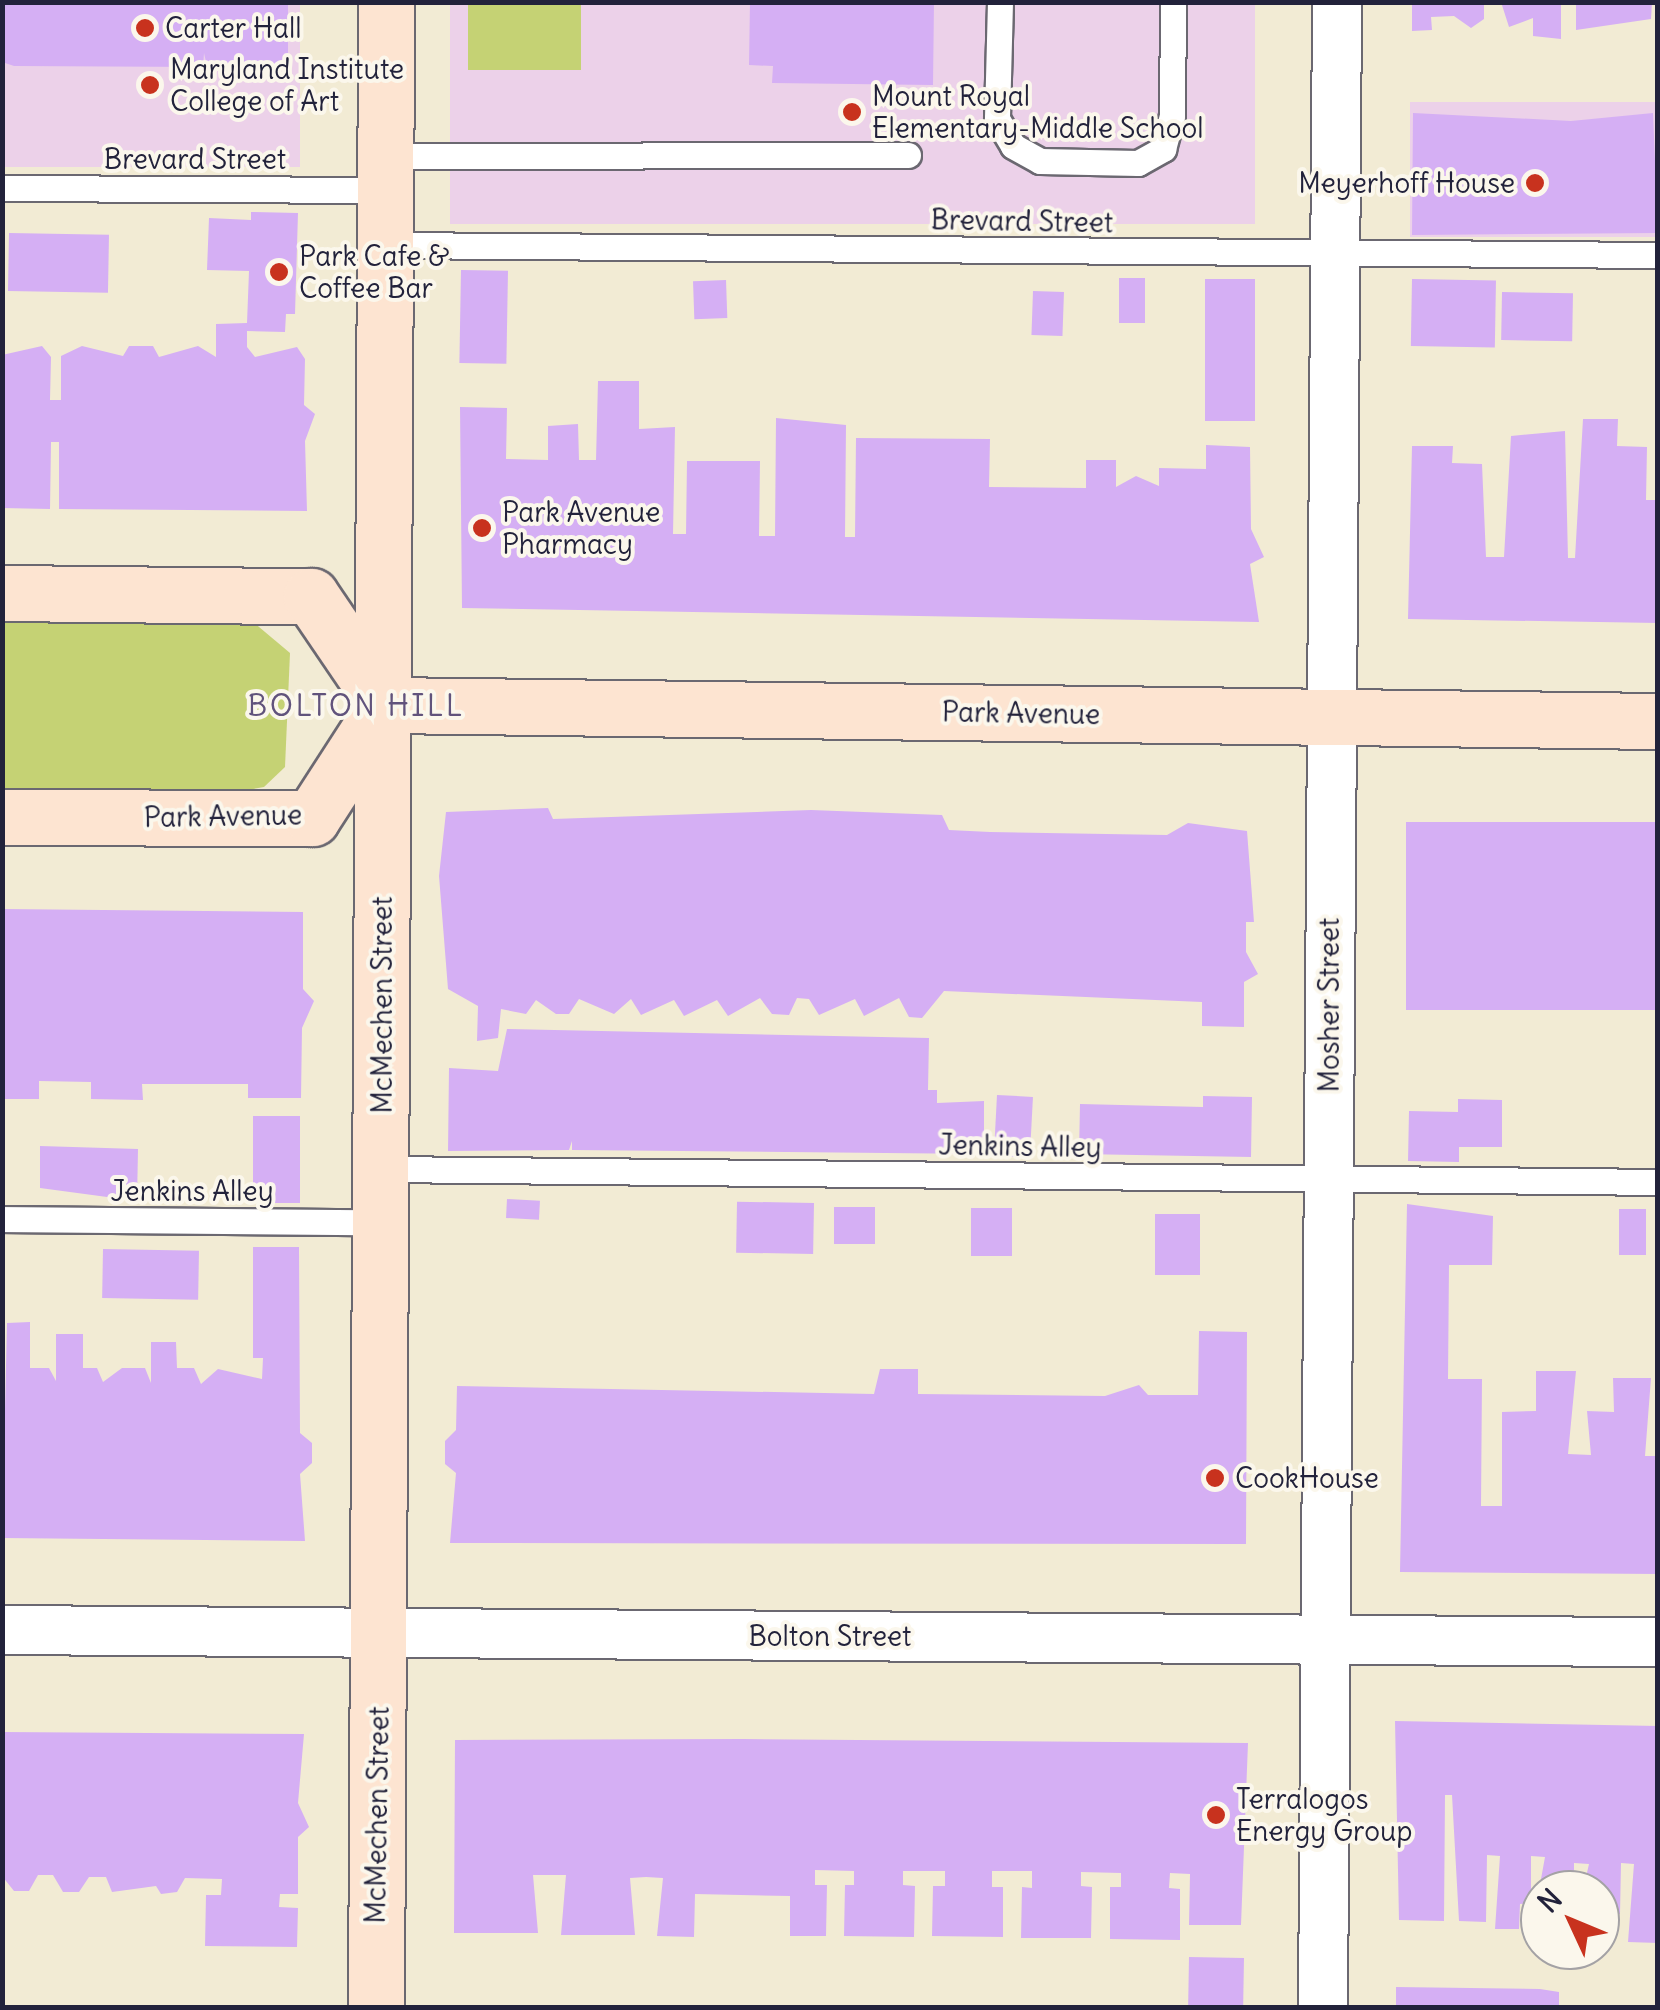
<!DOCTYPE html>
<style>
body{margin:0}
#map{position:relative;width:1660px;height:2010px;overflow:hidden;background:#f2ebd4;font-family:Delius,sans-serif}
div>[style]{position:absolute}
.built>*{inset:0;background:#ecd1e9;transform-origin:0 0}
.green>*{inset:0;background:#c5d274;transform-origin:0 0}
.building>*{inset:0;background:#d5aff4;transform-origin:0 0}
.roads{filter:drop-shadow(2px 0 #6b6871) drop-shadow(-2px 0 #6b6871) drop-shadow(0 2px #6b6871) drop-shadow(0 -2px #6b6871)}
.lane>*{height:25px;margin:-12.5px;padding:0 12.5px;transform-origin:12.5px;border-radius:12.5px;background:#fff}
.street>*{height:48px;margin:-24px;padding:0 24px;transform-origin:24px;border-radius:24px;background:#fff}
.secondary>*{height:55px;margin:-27.5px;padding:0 27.5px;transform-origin:27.5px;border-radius:27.5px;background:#fde4d1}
.dots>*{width:28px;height:28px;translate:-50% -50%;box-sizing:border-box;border:5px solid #fbf7ec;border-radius:50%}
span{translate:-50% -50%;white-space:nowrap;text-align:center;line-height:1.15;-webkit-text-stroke:8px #fbf7ec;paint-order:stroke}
.poi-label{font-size:28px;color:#22223b}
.left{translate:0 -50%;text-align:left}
.right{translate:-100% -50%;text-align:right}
.street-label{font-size:28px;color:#22223b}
.neighbourhood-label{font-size:30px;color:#61537c;letter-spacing:2.5px}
.frame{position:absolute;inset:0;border:5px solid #22223b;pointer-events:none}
.north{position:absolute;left:1520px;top:1870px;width:100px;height:100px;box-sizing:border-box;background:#fbf7ec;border:2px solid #a4a2a5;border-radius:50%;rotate:314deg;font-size:28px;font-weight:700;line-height:40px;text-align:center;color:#22223b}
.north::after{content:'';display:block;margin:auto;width:35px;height:45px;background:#c8321e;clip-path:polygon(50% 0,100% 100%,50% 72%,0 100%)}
</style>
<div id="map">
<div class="built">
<i style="left:3px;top:3px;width:297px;height:164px"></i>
<i style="left:450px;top:3px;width:805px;height:221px"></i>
<i style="left:1410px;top:102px;width:247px;height:135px"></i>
</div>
<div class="green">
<i style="left:468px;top:3px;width:113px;height:67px"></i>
<i style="clip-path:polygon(3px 618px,252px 621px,290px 653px,285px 767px,264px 787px,231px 793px,3px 792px)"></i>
</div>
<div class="building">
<i style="clip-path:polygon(2px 2px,288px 2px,288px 68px,207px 66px,204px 53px,203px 67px,14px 66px,2px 62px)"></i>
<i style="clip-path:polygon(750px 2px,934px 2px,933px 85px,772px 83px,773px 66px,749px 65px)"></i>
<i style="clip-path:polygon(1412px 2px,1484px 2px,1484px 19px,1471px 28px,1454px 16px,1431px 17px,1432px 30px,1412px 31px)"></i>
<i style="clip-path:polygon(1501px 2px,1561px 2px,1561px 39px,1533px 36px,1533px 18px,1509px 27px)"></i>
<i style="clip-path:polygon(1576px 2px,1652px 2px,1651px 19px,1576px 30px)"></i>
<i style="clip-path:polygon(1413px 113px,1571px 121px,1653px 113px,1658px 233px,1412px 235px)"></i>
<i style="clip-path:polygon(251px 212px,298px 213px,295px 314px,286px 314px,285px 332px,247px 331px,247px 347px,255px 357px,297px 347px,305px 359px,304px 405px,315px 414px,305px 441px,307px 511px,59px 509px,59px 442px,51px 442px,50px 509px,2px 508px,2px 355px,42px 346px,51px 357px,50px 400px,61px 400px,61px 356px,82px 346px,123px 356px,129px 346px,153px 346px,159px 357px,198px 346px,216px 357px,216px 324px,247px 323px,249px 271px,207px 270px,209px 218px,251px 220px)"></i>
<i style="left:9px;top:233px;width:100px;height:58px;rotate:1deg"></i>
<i style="left:461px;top:270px;width:47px;height:93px;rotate:1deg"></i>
<i style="left:1119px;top:278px;width:26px;height:45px"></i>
<i style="left:1205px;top:279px;width:50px;height:142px"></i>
<i style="left:1412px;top:279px;width:84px;height:67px;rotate:1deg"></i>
<i style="left:726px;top:280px;width:38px;height:33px;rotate:88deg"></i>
<i style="left:1033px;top:291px;width:31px;height:44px;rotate:2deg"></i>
<i style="left:1502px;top:292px;width:71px;height:48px;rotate:1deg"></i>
<i style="clip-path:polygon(598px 381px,639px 381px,639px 429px,675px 427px,673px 534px,686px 534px,687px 461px,760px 461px,759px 536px,775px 536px,776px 418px,846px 425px,845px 537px,855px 537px,856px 438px,990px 439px,989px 487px,1086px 488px,1086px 460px,1116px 460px,1116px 487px,1136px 476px,1159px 486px,1159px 468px,1206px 469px,1206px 445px,1250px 447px,1251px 529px,1264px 557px,1250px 564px,1259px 622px,462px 608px,460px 407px,507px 408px,506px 459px,548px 460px,548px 426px,578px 424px,579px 460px,596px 460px)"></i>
<i style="clip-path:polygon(1583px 419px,1618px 419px,1617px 446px,1647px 447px,1646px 500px,1658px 500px,1658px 623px,1408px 619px,1412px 446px,1453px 446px,1452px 463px,1482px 464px,1486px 557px,1504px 557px,1511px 436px,1565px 431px,1568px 558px,1575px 558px)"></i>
<i style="clip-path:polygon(548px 808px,553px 819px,811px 810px,942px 815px,949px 830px,990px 832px,1167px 835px,1188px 823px,1247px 831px,1254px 922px,1246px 922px,1246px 952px,1258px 974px,1244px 982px,1244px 1027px,1202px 1026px,1202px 1002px,944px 991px,922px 1018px,909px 1017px,899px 998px,864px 1016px,855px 999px,819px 1015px,809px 999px,797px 998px,789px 1015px,772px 1014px,760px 998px,728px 1016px,717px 1000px,684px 1016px,674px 1000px,641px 1015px,631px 999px,614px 1014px,579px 999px,569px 1014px,556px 1014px,536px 1000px,526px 1014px,501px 1009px,498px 1038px,477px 1041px,478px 1006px,448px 989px,439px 876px,446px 812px)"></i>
<i style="left:1406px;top:822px;width:252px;height:188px"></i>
<i style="clip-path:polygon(2px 909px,303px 912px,303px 989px,314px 1001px,302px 1028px,301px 1098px,248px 1098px,248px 1084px,142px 1084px,143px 1100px,91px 1099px,91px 1082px,39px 1081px,39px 1099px,2px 1099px)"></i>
<i style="clip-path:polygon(507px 1029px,929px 1038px,928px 1090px,937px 1090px,937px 1103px,984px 1101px,984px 1154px,572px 1150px,572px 1141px,569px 1150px,448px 1151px,449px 1068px,498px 1071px)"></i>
<i style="left:997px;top:1095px;width:36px;height:61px;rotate:3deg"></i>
<i style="clip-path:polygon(1203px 1096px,1252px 1097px,1251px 1157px,1079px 1154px,1080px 1104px,1203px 1107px)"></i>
<i style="clip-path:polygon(1458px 1099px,1502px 1100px,1502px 1147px,1459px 1147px,1459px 1162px,1408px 1161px,1409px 1111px,1458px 1112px)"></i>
<i style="left:253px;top:1116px;width:47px;height:87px"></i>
<i style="clip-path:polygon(40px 1146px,138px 1149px,137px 1201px,40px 1188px)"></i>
<i style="left:507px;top:1199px;width:33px;height:19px;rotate:3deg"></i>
<i style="left:814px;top:1203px;width:51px;height:77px;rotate:91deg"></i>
<i style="clip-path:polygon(1407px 1204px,1493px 1216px,1492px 1265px,1449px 1265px,1448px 1379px,1482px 1379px,1481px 1506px,1502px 1506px,1502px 1412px,1536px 1411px,1536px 1371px,1576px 1371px,1568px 1454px,1591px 1455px,1587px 1411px,1614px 1412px,1613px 1378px,1651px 1378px,1645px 1456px,1658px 1456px,1658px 1574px,1400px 1572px)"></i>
<i style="left:875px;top:1207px;width:37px;height:41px;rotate:90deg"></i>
<i style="left:971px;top:1208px;width:41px;height:48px"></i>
<i style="left:1619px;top:1209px;width:27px;height:46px"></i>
<i style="left:1155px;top:1214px;width:45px;height:61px"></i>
<i style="clip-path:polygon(253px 1247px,299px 1247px,300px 1433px,312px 1443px,312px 1463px,300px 1474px,305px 1541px,2px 1538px,7px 1323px,30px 1322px,30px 1368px,49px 1368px,56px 1381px,56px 1334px,83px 1334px,83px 1368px,97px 1368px,103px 1382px,122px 1368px,145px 1368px,151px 1383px,151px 1342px,176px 1342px,177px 1368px,194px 1368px,201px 1384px,218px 1369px,262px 1379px,263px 1358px,253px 1358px)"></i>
<i style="left:103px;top:1249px;width:96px;height:49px;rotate:1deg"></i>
<i style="clip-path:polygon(1199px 1331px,1247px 1332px,1246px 1544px,450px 1543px,456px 1473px,445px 1464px,445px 1441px,456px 1430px,457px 1386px,874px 1394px,880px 1369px,918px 1369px,918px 1394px,1105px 1396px,1139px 1385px,1148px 1395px,1198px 1395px)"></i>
<i style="clip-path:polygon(1395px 1721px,1658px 1726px,1658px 1943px,1628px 1942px,1634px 1864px,1621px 1863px,1620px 1914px,1600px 1913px,1600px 1890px,1583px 1890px,1589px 1864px,1574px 1863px,1574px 1890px,1539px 1890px,1545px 1857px,1531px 1856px,1531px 1903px,1520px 1904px,1519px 1929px,1495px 1929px,1500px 1856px,1487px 1855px,1486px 1922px,1459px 1921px,1452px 1795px,1445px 1795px,1444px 1921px,1399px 1920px)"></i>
<i style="clip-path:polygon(2px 1732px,304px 1734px,298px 1803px,309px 1827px,298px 1837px,298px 1894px,280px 1894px,279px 1907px,298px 1908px,297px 1947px,205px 1946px,206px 1895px,221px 1895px,222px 1879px,185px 1878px,177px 1892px,161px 1894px,156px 1886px,112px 1892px,106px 1877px,89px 1877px,79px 1892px,63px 1892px,53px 1875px,38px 1875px,29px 1891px,14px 1891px,2px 1876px)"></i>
<i style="clip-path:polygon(743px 1739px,1248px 1743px,1241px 1925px,1189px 1925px,1190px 1874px,1170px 1873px,1169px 1888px,1180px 1889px,1180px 1940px,1110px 1939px,1110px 1887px,1121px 1887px,1121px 1873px,1081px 1872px,1081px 1886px,1092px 1887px,1091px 1938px,1021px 1938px,1022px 1887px,1032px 1888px,1032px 1871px,992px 1871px,992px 1887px,1003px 1887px,1003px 1937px,932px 1936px,933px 1886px,945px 1886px,945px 1871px,903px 1871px,903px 1885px,915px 1886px,914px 1937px,844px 1936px,845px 1885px,854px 1885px,854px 1871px,815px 1870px,815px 1885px,827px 1885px,826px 1936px,790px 1936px,790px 1896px,695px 1894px,694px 1937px,657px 1936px,663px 1878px,646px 1877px,630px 1878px,635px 1935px,561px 1935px,566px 1875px,533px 1875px,538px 1933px,454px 1933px,455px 1740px)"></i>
<i style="left:1189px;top:1957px;width:55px;height:51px;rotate:1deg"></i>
<i style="clip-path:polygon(1396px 1987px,1540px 1989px,1559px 1992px,1559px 2008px,1396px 2008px)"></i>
</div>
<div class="roads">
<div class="lane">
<i style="left:1000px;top:2px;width:117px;rotate:91.5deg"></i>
<i style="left:997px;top:119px;width:31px;rotate:59deg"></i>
<i style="left:1013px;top:146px;width:31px;rotate:29deg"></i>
<i style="left:1040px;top:161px;width:98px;rotate:1.2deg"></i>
<i style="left:1138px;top:163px;width:29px;rotate:-29deg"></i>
<i style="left:1163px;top:149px;width:34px;rotate:-75deg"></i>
<i style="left:1172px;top:116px;width:114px;rotate:-89.5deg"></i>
<i style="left:387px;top:156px;width:521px;rotate:-0.11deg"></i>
<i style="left:2px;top:188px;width:385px;rotate:0.3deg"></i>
<i style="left:387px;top:245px;width:1271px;rotate:0.45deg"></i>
<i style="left:381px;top:1169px;width:1277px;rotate:0.58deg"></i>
<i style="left:2px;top:1219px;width:378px;rotate:0.5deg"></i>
</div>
<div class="street">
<i style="left:2px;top:1630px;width:1656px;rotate:0.42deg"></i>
<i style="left:1323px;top:2008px;width:2006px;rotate:-89.6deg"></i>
</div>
<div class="secondary">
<i style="left:2px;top:593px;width:309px;rotate:0.6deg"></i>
<i style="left:311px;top:596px;width:132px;rotate:55.8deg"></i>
<i style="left:385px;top:705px;width:1273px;rotate:0.72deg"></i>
<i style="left:2px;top:817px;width:310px;rotate:0.2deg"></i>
<i style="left:312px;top:818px;width:135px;rotate:-57.1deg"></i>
<i style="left:376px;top:2008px;width:2006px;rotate:-89.71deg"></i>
</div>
</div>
<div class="dots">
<i style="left:145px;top:28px;background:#c8321e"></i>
<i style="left:150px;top:85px;background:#c8321e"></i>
<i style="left:852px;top:112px;background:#c8321e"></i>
<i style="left:1535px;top:183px;background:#c8321e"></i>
<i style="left:279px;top:272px;background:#c8321e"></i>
<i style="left:482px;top:528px;background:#c8321e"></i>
<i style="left:1215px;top:1478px;background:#c8321e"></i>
<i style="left:1216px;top:1815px;background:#c8321e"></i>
</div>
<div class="poi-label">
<span class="left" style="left:165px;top:28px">Carter Hall</span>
<span class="left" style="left:170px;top:85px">Maryland Institute<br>College of Art</span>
<span class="left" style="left:872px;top:112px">Mount Royal<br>Elementary-Middle School</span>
<span class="right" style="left:1515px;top:183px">Meyerhoff House</span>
<span class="left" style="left:299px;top:272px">Park Cafe &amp;<br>Coffee Bar</span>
<span class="left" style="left:502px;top:528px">Park Avenue<br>Pharmacy</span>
<span class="left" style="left:1235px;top:1478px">CookHouse</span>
<span class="left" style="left:1236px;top:1815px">Terralogos<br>Energy Group</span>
</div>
<div class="street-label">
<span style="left:195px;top:159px">Brevard Street</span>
<span style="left:1022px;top:221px;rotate:1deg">Brevard Street</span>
<span style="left:1021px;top:713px;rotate:1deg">Park Avenue</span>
<span style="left:223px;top:816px;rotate:-1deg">Park Avenue</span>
<span style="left:382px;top:1005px;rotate:-90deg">McMechen Street</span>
<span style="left:1329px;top:1005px;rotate:-90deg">Mosher Street</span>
<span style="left:1020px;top:1146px;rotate:1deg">Jenkins Alley</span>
<span style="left:192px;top:1191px">Jenkins Alley</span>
<span style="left:830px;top:1636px">Bolton Street</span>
<span style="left:377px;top:1815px;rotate:-89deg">McMechen Street</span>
</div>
<div class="neighbourhood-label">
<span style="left:356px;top:705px">BOLTON HILL</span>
</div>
<div class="frame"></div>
<div class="north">N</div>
</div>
